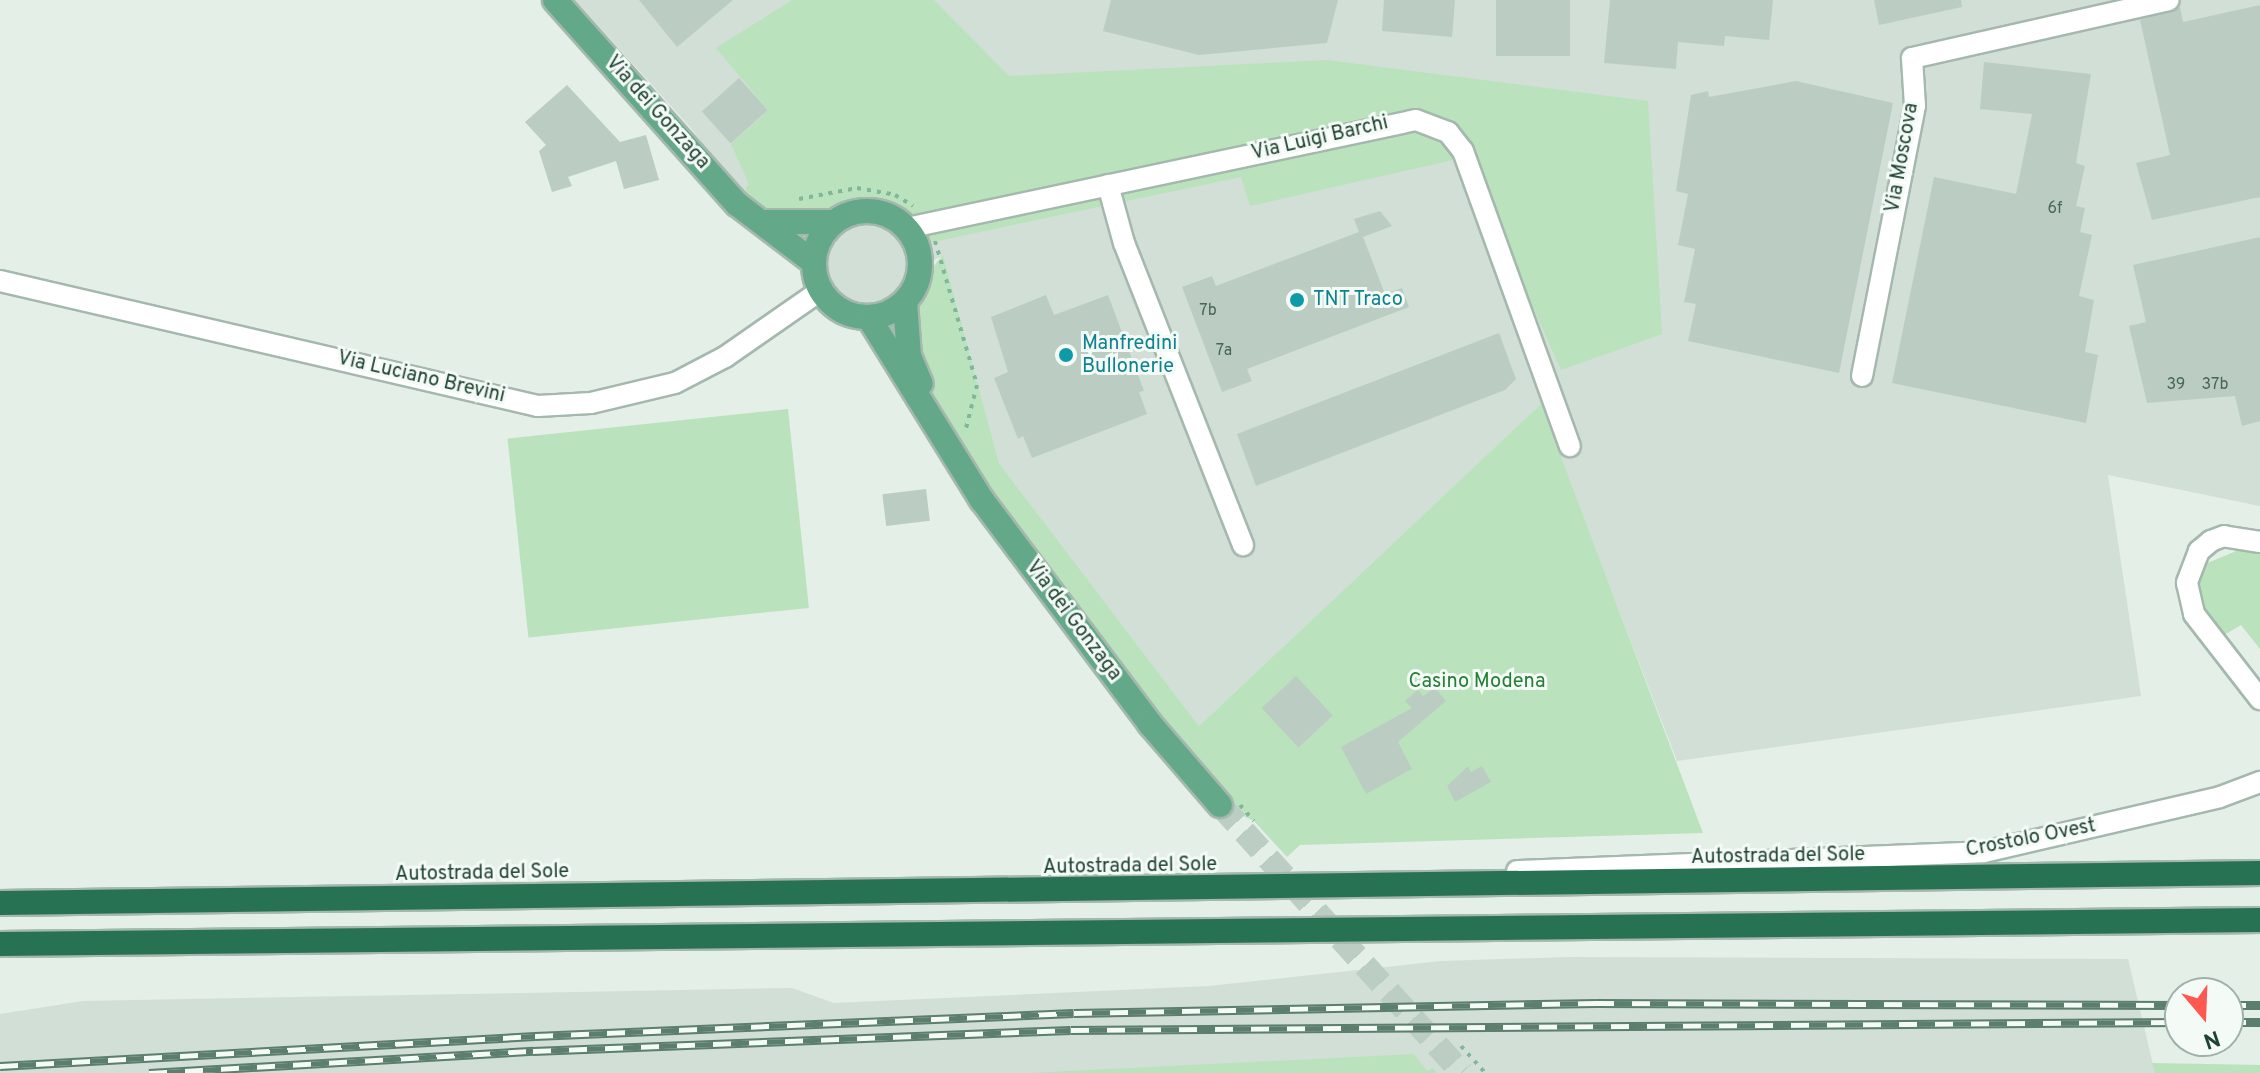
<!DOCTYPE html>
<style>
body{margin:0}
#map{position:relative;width:2260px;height:1073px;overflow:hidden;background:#e3efe7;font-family:Overpass,sans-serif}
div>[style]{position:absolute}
.built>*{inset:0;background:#d1dfd6}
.green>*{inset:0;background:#bae2bc;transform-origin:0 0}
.building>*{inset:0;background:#bbcdc2;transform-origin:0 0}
.major-tunnel>*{height:24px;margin-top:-12px;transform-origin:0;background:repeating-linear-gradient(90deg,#bccdc3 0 24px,transparent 0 36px)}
.path>*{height:4px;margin-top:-2px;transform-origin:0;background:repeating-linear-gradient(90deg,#80b69a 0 4px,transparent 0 10px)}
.roads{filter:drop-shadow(2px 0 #a5b8ad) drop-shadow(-2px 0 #a5b8ad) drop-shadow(0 2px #a5b8ad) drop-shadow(0 -2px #a5b8ad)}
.minor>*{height:20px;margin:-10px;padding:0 10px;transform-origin:10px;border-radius:10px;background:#fff}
.major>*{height:24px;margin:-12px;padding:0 12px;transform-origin:12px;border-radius:12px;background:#63a989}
.major>.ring{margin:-12px;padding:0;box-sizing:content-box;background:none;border:24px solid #63a989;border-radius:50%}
.highway>*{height:24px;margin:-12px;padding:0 12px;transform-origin:12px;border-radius:12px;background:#287254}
.rail>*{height:9px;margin-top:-4.5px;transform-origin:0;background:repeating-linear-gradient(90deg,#f4faf6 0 18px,#5b7e6d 0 36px);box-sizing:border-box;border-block:2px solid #5b7e6d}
.dots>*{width:22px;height:22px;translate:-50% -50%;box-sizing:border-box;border:4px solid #f4faf6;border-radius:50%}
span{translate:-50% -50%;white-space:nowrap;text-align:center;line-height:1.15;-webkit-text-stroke:6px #f4faf6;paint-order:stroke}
.number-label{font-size:16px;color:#476656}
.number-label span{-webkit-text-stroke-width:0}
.street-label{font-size:20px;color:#204332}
.culture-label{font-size:20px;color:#0d838f}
.left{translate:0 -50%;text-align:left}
.park-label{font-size:20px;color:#257e35}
.north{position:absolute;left:2164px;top:977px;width:80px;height:80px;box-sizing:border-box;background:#f4faf6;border:2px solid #9fb1a8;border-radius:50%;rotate:161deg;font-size:22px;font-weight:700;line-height:32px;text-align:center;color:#204332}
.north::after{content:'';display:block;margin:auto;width:28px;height:36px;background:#ff5851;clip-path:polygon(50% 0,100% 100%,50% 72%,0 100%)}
</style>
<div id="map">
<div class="built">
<i style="clip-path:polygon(575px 0,2260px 0,2260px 506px,2108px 475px,2141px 696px,1677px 761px,1540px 405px,1199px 726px,999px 463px,943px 256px,921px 266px,917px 286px,905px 302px,869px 318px,839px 308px,820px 291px,813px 262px,763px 222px,690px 127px)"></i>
<i style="clip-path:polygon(1569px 957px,2128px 959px,2155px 1073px,0 1073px,0 1014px,83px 1001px,792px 988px,834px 1003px,1209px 986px,1441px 961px)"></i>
</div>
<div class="green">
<i style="clip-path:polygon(792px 0,934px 0,1009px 76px,1327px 60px,1648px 101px,1662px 334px,1561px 370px,1466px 157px,1250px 206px,1241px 177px,918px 245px,907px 228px,884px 213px,857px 211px,832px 222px,763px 222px,737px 204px,749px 184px,731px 144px,768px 110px,716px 48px)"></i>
<i style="clip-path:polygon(943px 255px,999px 463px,1199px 726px,1541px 404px,1703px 833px,1300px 845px,1287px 857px,1254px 821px,1220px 805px,982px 500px,909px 356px,917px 286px)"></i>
<i style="left:788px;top:409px;width:200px;height:282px;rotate:84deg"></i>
<i style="clip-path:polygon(2241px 549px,2260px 552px,2260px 649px,2241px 625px,2224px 635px,2202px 608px,2197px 587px,2205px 564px)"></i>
<i style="clip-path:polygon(1414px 1054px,1427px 1071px,1433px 1068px,1437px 1073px,1030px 1073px)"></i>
<i style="clip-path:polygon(2152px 1063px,2260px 1065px,2260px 1073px,2155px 1073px)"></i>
</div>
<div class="building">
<i style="clip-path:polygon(639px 0,733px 0,677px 47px)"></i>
<i style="clip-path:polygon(1111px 0,1338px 0,1327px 43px,1199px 55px,1103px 31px)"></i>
<i style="clip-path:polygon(1384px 0,1455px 0,1452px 37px,1382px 31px)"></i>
<i style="left:1496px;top:0;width:74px;height:56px"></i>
<i style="clip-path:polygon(1610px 0,1773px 0,1769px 40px,1725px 36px,1724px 46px,1678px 42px,1676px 69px,1604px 63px)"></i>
<i style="clip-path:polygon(1874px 0,1961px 0,1962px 7px,1879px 25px)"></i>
<i style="clip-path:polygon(2260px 5px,2260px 197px,2152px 220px,2136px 163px,2170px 155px,2140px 20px,2180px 7px,2183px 22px)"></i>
<i style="clip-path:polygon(1984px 62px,2091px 74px,2076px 163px,2085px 166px,2076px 206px,2085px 208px,2080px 232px,2092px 235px,2079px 296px,2094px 300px,2085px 352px,2098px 355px,2086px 423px,1892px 383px,1934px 177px,2016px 194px,2032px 114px,1980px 109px)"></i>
<i style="left:739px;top:78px;width:43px;height:50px;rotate:48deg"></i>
<i style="clip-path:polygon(1796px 81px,1893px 103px,1839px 373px,1688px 341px,1696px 304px,1684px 302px,1695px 249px,1678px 245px,1688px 194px,1676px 191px,1691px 95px,1708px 91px,1709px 97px)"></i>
<i style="clip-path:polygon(567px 85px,620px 142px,646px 135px,659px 180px,624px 189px,616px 161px,568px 177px,572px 186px,552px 192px,539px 151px,546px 145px,525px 122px)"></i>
<i style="clip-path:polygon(1380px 211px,1392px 226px,1363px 237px,1385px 294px,1402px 288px,1409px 307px,1247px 369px,1252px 381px,1222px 392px,1182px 287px,1212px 276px,1216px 286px,1359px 232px,1354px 219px)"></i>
<i style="clip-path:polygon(2260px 237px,2260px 421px,2242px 426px,2235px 396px,2147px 403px,2129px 326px,2146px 322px,2133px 265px)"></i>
<i style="clip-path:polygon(1046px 295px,1054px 315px,1108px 295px,1144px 391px,1139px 392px,1147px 414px,1032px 458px,1023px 436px,1018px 439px,994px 378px,1008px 372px,991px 317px)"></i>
<i style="clip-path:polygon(1499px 333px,1516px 379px,1505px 390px,1256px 486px,1237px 434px)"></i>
<i style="left:926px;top:489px;width:32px;height:44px;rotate:83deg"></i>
<i style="left:1296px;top:676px;width:54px;height:47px;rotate:47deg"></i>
<i style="clip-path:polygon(1435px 688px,1446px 701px,1398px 742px,1412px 769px,1366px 794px,1341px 747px,1412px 708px,1405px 701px,1418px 690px,1423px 696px)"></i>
<i style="clip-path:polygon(1468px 766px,1471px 772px,1482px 766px,1491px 782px,1455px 802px,1447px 786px)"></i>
</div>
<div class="major-tunnel">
<i style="left:1220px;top:805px;width:361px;rotate:47.9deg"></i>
</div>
<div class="path">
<i style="left:799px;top:199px;width:59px;rotate:-10.7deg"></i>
<i style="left:857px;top:188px;width:39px;rotate:10deg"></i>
<i style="left:895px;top:195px;width:21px;rotate:31deg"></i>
<i style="left:935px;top:241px;width:150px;rotate:73.7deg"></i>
<i style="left:977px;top:385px;width:49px;rotate:104.3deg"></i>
<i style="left:1240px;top:805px;width:21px;rotate:49deg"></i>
<i style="left:1461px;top:1046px;width:36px;rotate:48deg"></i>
</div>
<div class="roads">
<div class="minor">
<i style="left:1108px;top:185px;width:60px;rotate:74.6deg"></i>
<i style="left:1124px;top:243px;width:325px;rotate:68.5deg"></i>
<i style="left:907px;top:228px;width:520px;rotate:-11.98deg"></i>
<i style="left:1416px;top:120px;width:34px;rotate:21deg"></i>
<i style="left:1448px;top:132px;width:24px;rotate:52deg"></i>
<i style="left:1463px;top:151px;width:314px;rotate:70.1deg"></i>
<i style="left:0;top:281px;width:552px;rotate:13.08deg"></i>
<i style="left:538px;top:406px;width:53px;rotate:-3.2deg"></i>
<i style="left:591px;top:403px;width:86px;rotate:-13.4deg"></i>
<i style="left:675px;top:383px;width:56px;rotate:-27.5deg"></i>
<i style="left:725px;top:357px;width:116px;rotate:-34.8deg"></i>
<i style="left:1862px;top:376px;width:275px;rotate:-78.9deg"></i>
<i style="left:1915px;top:106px;width:48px;rotate:-93.6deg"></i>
<i style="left:1912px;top:58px;width:263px;rotate:-12.7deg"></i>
<i style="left:2260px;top:542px;width:36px;rotate:-171deg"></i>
<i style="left:2224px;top:536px;width:14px;rotate:159deg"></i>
<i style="left:2211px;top:541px;width:16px;rotate:140deg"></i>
<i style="left:2199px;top:551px;width:34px;rotate:111deg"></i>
<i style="left:2187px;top:583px;width:32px;rotate:77deg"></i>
<i style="left:2194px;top:614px;width:108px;rotate:52.2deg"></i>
<i style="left:1517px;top:871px;width:467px;rotate:-2.3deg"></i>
<i style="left:1984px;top:852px;width:242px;rotate:-13.1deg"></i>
<i style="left:2220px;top:797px;width:43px;rotate:-20.6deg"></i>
</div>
<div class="major">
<i style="left:555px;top:0;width:273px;rotate:48.3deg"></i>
<i style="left:737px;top:204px;width:96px;rotate:37.3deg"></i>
<i class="ring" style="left:814px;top:211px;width:82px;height:82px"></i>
<i style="left:763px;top:222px;width:69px"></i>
<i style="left:905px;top:302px;width:54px;rotate:85.8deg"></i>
<i style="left:909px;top:356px;width:30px;rotate:67deg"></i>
<i style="left:869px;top:318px;width:214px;rotate:58.2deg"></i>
<i style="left:982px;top:500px;width:280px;rotate:53.1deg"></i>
<i style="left:1150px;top:724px;width:107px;rotate:49.2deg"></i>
</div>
<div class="highway">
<i style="left:0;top:903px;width:2260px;rotate:-0.76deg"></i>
<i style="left:0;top:944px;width:2260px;rotate:-0.61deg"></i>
</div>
</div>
<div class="rail">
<i style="left:2228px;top:1005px;width:32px"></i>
<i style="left:2228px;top:1022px;width:32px"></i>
<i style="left:0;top:1066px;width:536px;rotate:-3.21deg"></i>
<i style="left:535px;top:1036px;width:539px;rotate:-2.44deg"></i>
<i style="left:1074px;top:1013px;width:522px;rotate:-1.1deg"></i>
<i style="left:1596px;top:1003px;width:584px;rotate:0.2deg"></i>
<i style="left:149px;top:1073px;width:385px;rotate:-3.3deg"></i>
<i style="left:533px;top:1051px;width:538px;rotate:-2.24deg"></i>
<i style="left:1071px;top:1030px;width:1109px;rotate:-0.41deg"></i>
</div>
<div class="dots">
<i style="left:1297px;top:300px;background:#0f9aa8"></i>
<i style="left:1066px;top:355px;background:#0f9aa8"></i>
</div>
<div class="number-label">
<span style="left:2055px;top:209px">6f</span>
<span style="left:1208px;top:311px">7b</span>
<span style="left:1224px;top:351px">7a</span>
<span style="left:2176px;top:385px">39</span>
<span style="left:2215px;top:385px">37b</span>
</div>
<div class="street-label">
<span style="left:657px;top:113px;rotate:48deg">Via dei Gonzaga</span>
<span style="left:1320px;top:139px;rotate:-13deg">Via Luigi Barchi</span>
<span style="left:1903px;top:158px;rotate:-80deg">Via Moscova</span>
<span style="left:421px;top:378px;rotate:13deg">Via Luciano Brevini</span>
<span style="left:1073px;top:621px;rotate:53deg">Via dei Gonzaga</span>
<span style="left:2031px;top:839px;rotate:-11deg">Crostolo Ovest</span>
<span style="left:1778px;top:857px;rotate:-1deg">Autostrada del Sole</span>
<span style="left:1130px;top:867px;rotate:-1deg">Autostrada del Sole</span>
<span style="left:482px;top:874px;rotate:-1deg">Autostrada del Sole</span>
</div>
<div class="culture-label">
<span class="left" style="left:1313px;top:300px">TNT Traco</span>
<span class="left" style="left:1082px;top:356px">Manfredini<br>Bullonerie</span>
</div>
<div class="park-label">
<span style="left:1477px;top:682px">Casino Modena</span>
</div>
<div class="north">N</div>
</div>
